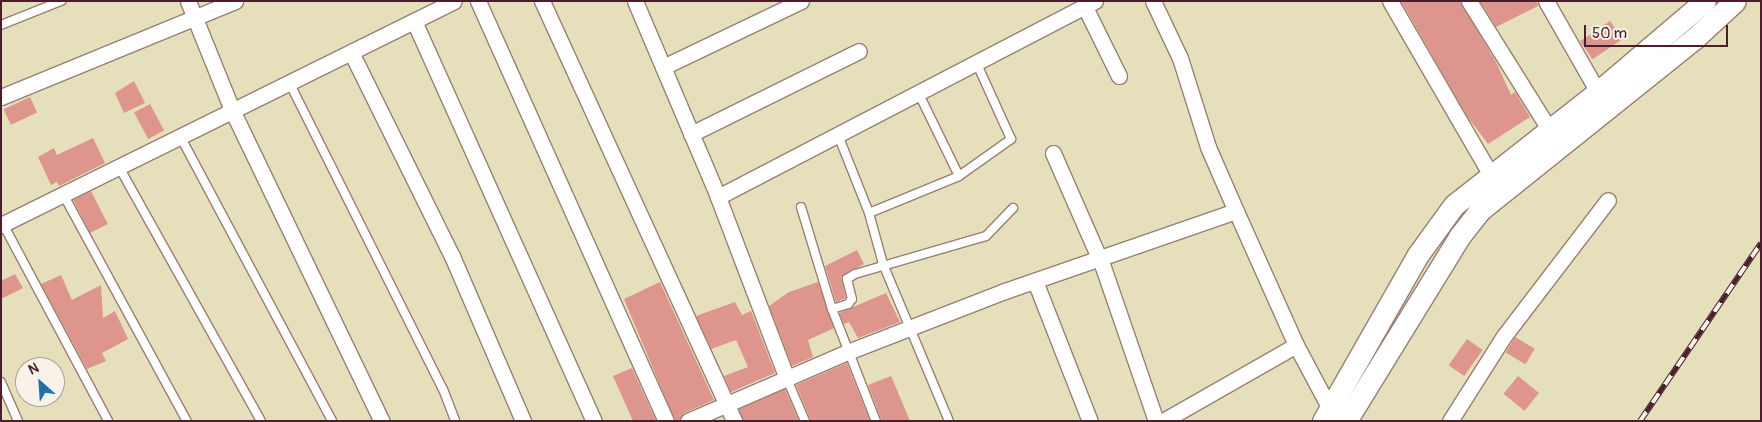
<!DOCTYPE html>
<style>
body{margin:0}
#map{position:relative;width:1762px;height:422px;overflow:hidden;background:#e6dfbb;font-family:Pangolin,sans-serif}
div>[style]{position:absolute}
.building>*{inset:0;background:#de958d;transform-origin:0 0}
.roads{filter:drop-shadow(1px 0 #987f73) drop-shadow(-1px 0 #987f73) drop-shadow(0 1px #987f73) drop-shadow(0 -1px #987f73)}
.lane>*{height:8px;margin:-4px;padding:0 4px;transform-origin:4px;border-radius:4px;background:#fff}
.street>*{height:15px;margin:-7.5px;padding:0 7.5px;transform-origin:7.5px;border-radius:7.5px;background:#fff}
.secondary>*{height:21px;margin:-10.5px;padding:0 10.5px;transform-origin:10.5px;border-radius:10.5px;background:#fff}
.rail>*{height:5.5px;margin-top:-2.75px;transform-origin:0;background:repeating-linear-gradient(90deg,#f7f3e8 0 11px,#4a1f2b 0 22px);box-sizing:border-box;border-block:1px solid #4a1f2b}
span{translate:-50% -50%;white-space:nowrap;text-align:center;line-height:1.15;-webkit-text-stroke:4px #f7f3e8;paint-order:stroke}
.frame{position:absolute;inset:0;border:2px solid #4a1f2b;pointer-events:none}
.north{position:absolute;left:15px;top:357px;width:50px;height:50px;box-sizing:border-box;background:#f7f3e8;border:1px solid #b29e9c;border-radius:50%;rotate:334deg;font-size:14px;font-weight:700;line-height:20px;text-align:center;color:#4a1f2b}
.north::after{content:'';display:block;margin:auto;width:18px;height:22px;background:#1f6fb2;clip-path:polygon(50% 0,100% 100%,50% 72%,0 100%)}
.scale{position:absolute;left:1584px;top:25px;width:144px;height:22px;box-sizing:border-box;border:2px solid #4a1f2b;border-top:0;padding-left:6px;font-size:15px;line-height:18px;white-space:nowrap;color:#4a1f2b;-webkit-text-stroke:4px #f7f3e8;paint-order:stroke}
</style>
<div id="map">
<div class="building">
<i style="clip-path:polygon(1401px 1px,1460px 1px,1496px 62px,1511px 95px,1515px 92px,1530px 117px,1488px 144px,1467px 116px)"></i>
<i style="clip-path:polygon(1480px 1px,1537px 1px,1538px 6px,1496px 27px)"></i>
<i style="left:1610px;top:21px;width:22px;height:36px;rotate:56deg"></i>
<i style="clip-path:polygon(134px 81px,145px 103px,124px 113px,115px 93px)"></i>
<i style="left:30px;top:97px;width:17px;height:29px;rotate:65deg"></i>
<i style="left:150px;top:104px;width:30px;height:18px;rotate:62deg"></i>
<i style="clip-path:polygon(93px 138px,105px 163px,59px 186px,57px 182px,51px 185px,38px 157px,54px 148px,57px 155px)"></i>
<i style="left:91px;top:191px;width:37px;height:20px;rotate:63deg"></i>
<i style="clip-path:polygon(857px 250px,864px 264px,841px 277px,846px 298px,836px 302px,825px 266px)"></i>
<i style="clip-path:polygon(15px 274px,23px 288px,1px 299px,1px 281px)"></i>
<i style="clip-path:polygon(61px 275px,72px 300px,101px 285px,103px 318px,115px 311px,128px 339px,102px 353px,106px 361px,87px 369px,41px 284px)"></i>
<i style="clip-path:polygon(660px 282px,714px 400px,684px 413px,679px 421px,675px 421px,624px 299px)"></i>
<i style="clip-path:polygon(818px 282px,834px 328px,808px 340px,813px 357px,792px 366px,769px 306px,789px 292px)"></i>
<i style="clip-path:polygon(886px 293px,900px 322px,858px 338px,849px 322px,844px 324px,839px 313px)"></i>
<i style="clip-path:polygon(735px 302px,742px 315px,751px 311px,775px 373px,731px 392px,724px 376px,748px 367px,736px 340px,711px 349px,696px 316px)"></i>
<i style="left:1515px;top:337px;width:23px;height:18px;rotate:31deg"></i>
<i style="left:1467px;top:339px;width:19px;height:32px;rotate:35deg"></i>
<i style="clip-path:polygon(847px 363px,870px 421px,811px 421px,796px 385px)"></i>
<i style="clip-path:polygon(632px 368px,656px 421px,633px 421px,613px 376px)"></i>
<i style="clip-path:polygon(891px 376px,910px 421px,882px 421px,868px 385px)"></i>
<i style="left:1518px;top:376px;width:27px;height:23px;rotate:39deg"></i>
<i style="clip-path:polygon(785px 389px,799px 421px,743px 421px,739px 409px)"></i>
</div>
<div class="roads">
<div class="lane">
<i style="left:1px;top:25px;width:65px;rotate:-21.8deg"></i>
<i style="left:289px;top:82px;width:343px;rotate:63.4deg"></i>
<i style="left:443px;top:389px;width:34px;rotate:69deg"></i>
<i style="left:838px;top:135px;width:84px;rotate:68.3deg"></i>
<i style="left:869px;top:213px;width:53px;rotate:74.6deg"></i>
<i style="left:883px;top:264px;width:170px;rotate:67.2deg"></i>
<i style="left:180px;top:136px;width:323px;rotate:61.9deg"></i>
<i style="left:119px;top:167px;width:291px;rotate:60.8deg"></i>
<i style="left:959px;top:176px;width:64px;rotate:-35.4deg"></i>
<i style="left:1011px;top:139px;width:85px;rotate:-114.4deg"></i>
<i style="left:63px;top:194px;width:259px;rotate:61.4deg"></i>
<i style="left:801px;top:207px;width:107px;rotate:73.1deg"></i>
<i style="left:832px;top:309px;width:120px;rotate:68.6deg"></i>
<i style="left:869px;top:213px;width:97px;rotate:-22.3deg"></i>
<i style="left:959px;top:176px;width:93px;rotate:-116deg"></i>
<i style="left:3px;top:224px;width:223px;rotate:61.9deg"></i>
<i style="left:832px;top:309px;width:17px;rotate:-17deg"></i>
<i style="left:848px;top:304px;width:6px;rotate:-51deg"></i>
<i style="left:852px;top:299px;width:21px;rotate:-104deg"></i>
<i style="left:847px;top:279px;width:9px;rotate:-32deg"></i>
<i style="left:855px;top:274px;width:136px;rotate:-16.2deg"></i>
<i style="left:986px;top:236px;width:39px;rotate:-46deg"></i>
<i style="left:787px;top:379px;width:46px;rotate:66.8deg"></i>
<i style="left:1px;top:382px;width:43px;rotate:66.4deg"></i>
</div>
<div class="street">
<i style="left:188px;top:1px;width:118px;rotate:68deg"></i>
<i style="left:232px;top:110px;width:345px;rotate:64.3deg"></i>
<i style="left:478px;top:1px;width:460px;rotate:65.9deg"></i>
<i style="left:542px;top:1px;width:462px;rotate:65.4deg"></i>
<i style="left:635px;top:1px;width:213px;rotate:67deg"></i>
<i style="left:718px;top:197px;width:195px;rotate:69.2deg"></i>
<i style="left:1153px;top:1px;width:63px;rotate:64.7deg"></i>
<i style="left:1180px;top:58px;width:93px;rotate:72.5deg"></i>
<i style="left:1208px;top:147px;width:70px;rotate:66.4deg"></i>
<i style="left:1390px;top:1px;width:211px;rotate:59.9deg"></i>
<i style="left:1469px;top:1px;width:151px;rotate:58deg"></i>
<i style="left:1546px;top:1px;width:113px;rotate:60.3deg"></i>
<i style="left:1085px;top:7px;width:77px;rotate:63.8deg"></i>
<i style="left:414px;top:21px;width:439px;rotate:65.8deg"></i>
<i style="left:351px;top:52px;width:228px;rotate:63.7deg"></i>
<i style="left:452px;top:256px;width:180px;rotate:66.7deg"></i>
<i style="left:663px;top:67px;width:153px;rotate:-25.6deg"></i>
<i style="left:1px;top:97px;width:253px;rotate:-22.3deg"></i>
<i style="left:691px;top:134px;width:187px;rotate:-26.3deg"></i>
<i style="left:1053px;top:153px;width:124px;rotate:66.3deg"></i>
<i style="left:1103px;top:267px;width:163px;rotate:71deg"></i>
<i style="left:718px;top:197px;width:425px;rotate:-27.5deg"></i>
<i style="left:1px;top:225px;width:505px;rotate:-26.31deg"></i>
<i style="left:1035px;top:281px;width:150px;rotate:68.6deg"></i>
<i style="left:688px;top:421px;width:176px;rotate:-23.4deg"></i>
<i style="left:850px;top:351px;width:166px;rotate:-21.2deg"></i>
<i style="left:1005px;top:291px;width:244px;rotate:-19.1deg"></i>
<i style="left:1236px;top:211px;width:147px;rotate:65.9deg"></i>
<i style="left:1296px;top:345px;width:72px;rotate:62deg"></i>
<i style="left:1163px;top:421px;width:153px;rotate:-29.7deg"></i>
<i style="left:1450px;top:421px;width:101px;rotate:-57.6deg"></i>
<i style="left:1504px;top:336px;width:171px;rotate:-52.6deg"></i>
</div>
<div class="secondary">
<i style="left:1323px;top:421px;width:190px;rotate:-60.3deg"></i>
<i style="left:1417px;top:256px;width:63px;rotate:-54deg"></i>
<i style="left:1454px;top:205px;width:183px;rotate:-38.1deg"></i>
<i style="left:1598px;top:92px;width:140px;rotate:-40.4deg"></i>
<i style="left:1346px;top:421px;width:216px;rotate:-58.4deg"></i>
<i style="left:1459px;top:237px;width:33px;rotate:-52deg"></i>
<i style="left:1479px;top:211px;width:277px;rotate:-38.7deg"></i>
<i style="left:1695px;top:38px;width:54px;rotate:-42.8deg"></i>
</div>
</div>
<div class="rail">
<i style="left:1640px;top:421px;width:215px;rotate:-55.8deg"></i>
</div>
<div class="frame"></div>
<div class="north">N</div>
<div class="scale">50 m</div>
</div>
